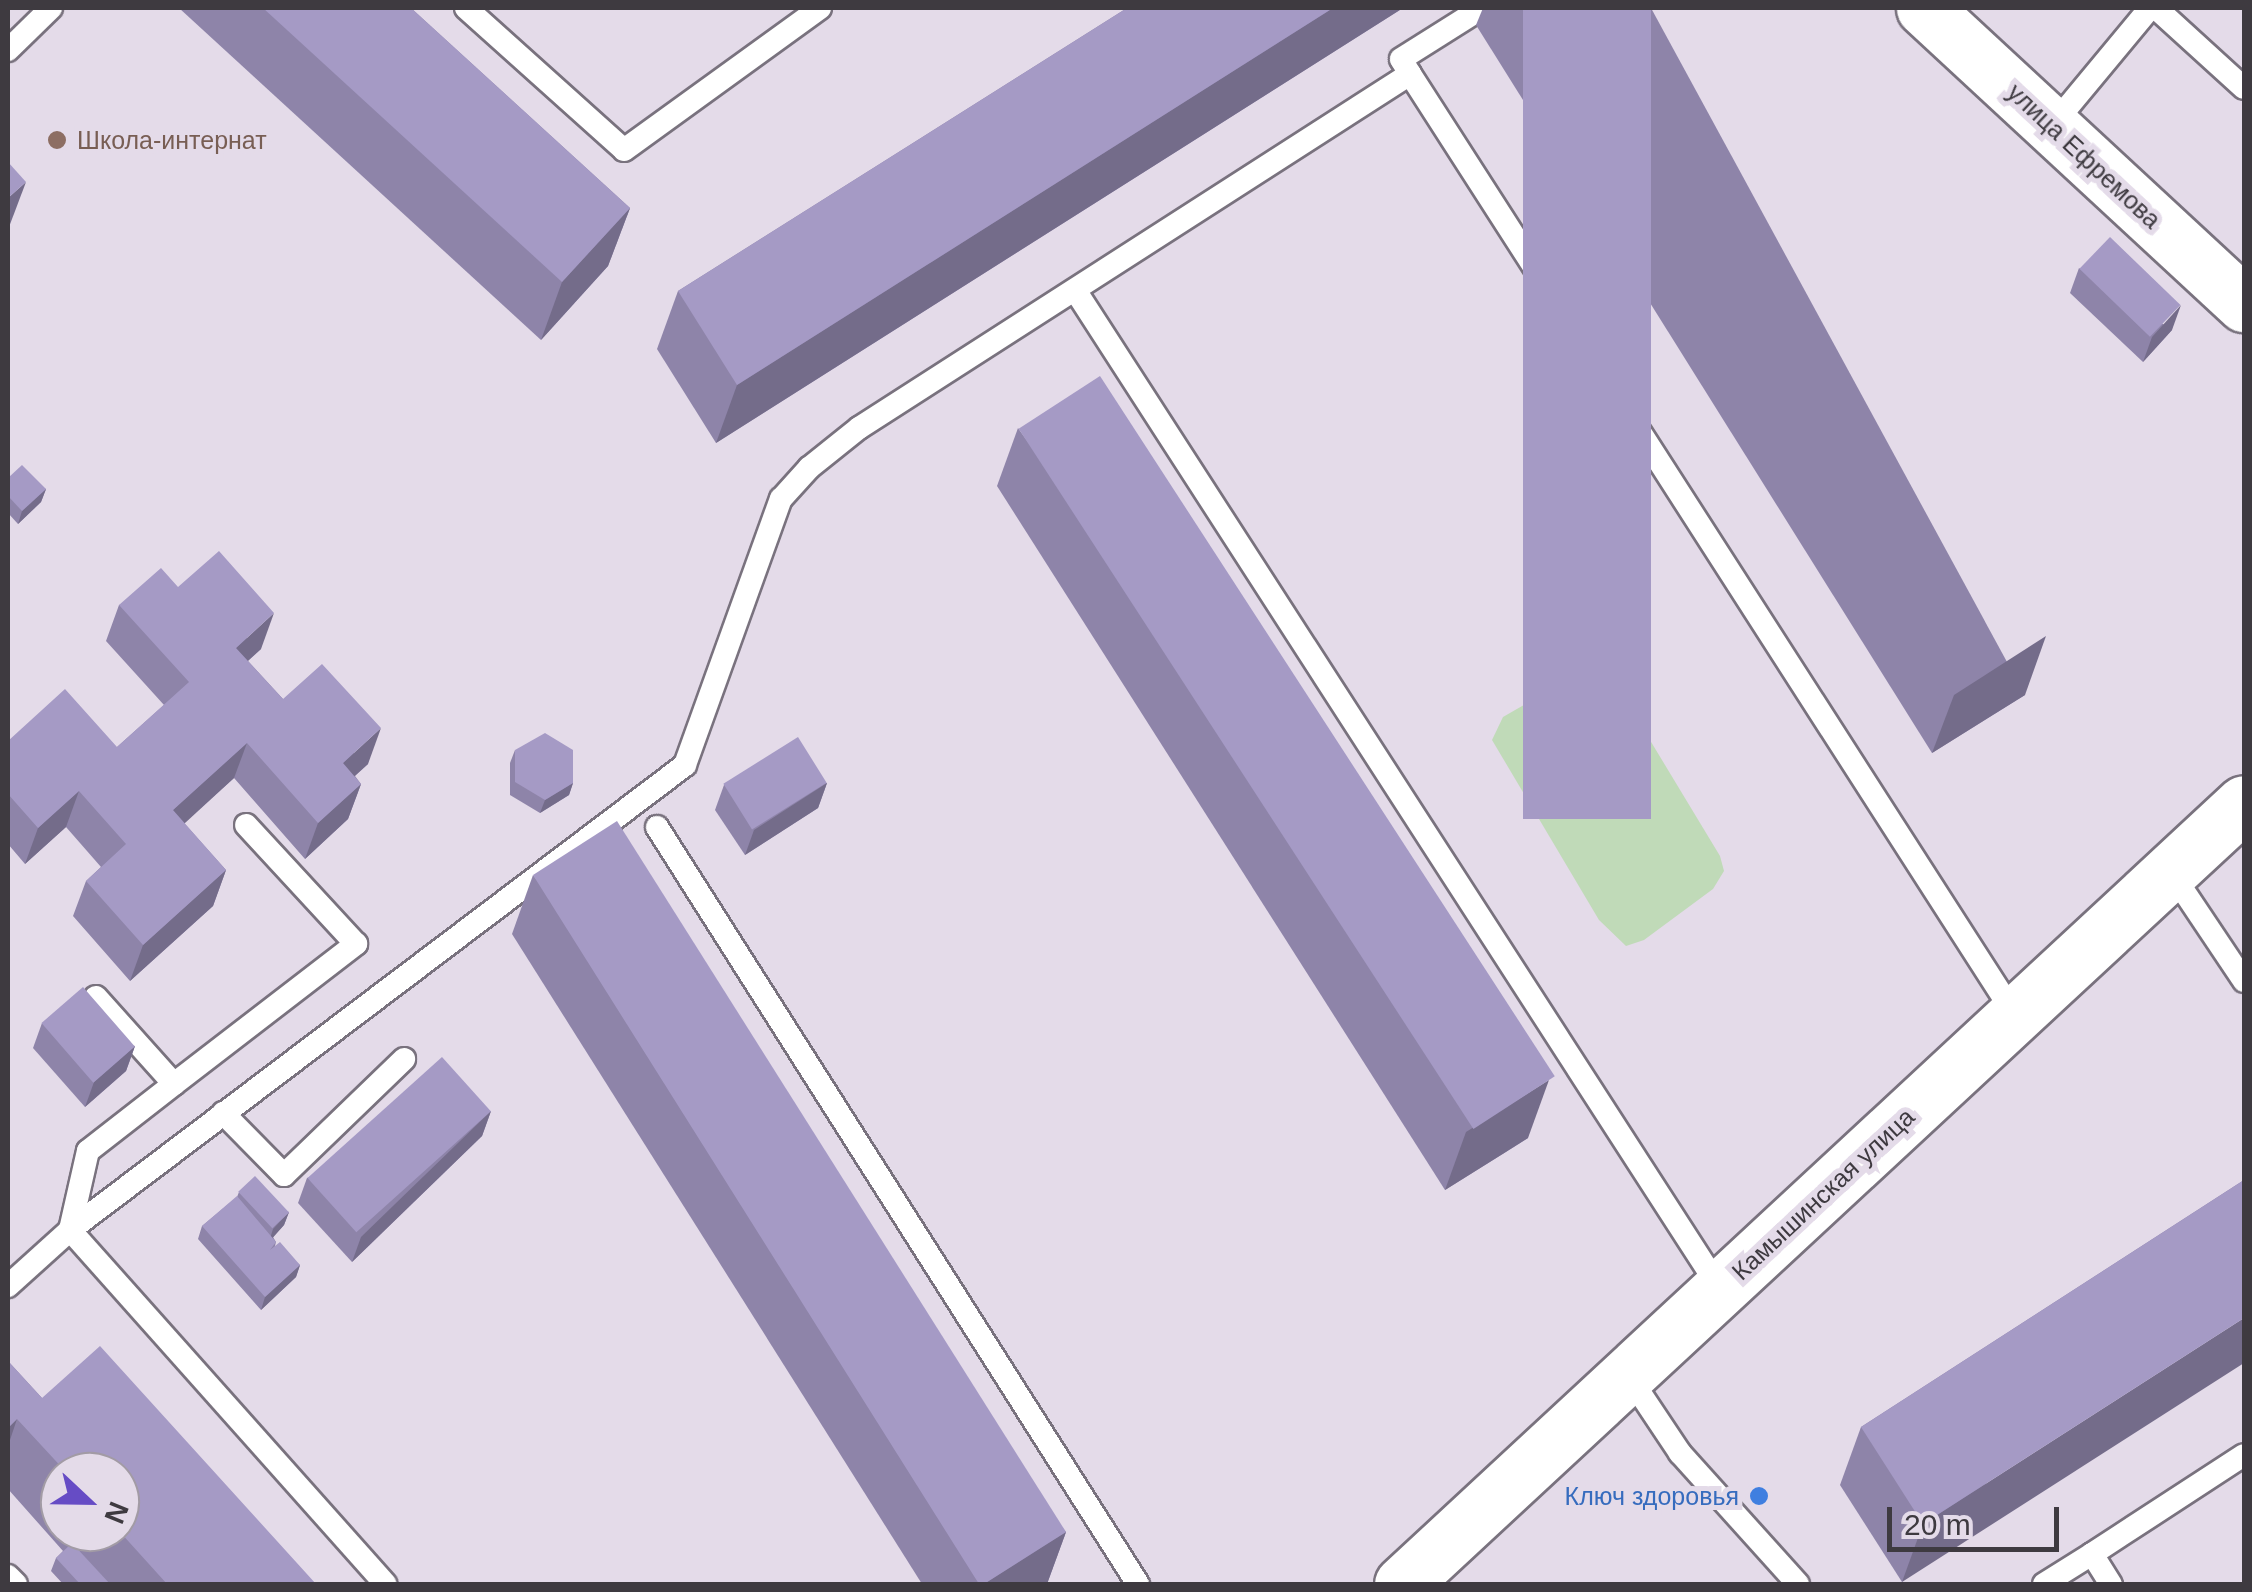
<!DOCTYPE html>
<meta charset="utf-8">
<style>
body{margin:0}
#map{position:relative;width:2252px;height:1592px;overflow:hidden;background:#e4dbe9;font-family:Arial,sans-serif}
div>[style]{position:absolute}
.green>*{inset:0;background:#c0dab8}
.roads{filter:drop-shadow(2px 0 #79727e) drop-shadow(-2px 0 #79727e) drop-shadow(0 2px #79727e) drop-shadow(0 -2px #79727e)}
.lane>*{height:22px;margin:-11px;padding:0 11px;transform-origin:11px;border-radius:11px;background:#fff}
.secondary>*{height:55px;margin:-27.5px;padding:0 27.5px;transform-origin:27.5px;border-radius:27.5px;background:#fff}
.wall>*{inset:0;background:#8e84a9}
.shaded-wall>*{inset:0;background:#746c8a}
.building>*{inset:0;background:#a59ac5;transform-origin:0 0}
.dots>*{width:28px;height:28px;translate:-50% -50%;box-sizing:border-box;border:5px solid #e4dbe9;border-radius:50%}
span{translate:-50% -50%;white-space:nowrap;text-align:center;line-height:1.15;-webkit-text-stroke:10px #e4dbe9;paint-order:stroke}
.education-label{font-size:25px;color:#785e54}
.left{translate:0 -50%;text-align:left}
.street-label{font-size:25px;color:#3e3a40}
.shop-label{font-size:25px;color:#366cbe}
.right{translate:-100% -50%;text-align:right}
.frame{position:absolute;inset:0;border:10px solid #3e3a40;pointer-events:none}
.north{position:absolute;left:40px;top:1452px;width:100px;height:100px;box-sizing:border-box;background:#e4dbe9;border:2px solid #a29ba5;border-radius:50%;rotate:112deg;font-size:28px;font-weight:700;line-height:40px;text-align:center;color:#3e3a40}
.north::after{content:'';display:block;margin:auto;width:35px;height:45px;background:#664cc5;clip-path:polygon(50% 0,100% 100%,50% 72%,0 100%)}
.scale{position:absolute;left:1887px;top:1507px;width:172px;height:45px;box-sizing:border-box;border:5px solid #3e3a40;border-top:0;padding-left:12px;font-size:30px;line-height:35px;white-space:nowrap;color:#3e3a40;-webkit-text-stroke:8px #e4dbe9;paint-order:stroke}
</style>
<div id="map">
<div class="green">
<i style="clip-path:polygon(1591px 666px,1610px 674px,1720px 856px,1724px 871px,1713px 889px,1644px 940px,1626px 946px,1599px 920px,1492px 740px,1503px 717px)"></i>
</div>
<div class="roads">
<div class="lane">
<i style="left:466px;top:8px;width:212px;rotate:41.9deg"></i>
<i style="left:624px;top:150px;width:242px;rotate:-35.9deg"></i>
<i style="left:2156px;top:8px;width:119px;rotate:42.3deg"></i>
<i style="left:8px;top:50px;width:60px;rotate:-44.3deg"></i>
<i style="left:1410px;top:74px;width:1121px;rotate:57.27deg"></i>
<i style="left:2052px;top:126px;width:153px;rotate:-50.3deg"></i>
<i style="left:1075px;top:290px;width:1189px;rotate:57.15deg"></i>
<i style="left:657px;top:827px;width:897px;rotate:57.57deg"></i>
<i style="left:2171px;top:872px;width:131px;rotate:56.2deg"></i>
<i style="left:174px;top:1084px;width:230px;rotate:-37.6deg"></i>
<i style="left:356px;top:944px;width:162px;rotate:-132.7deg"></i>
<i style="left:223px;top:1113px;width:87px;rotate:45.5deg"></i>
<i style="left:284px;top:1175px;width:167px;rotate:-44deg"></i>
<i style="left:70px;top:1230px;width:474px;rotate:48.3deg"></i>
<i style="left:70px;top:1230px;width:81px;rotate:-77.2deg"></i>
<i style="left:88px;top:1151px;width:109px;rotate:-37.9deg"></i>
<i style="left:174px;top:1084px;width:117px;rotate:-131.9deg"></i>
<i style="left:8px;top:1286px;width:84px;rotate:-42.1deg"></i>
<i style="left:70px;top:1230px;width:771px;rotate:-37.09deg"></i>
<i style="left:685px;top:765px;width:283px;rotate:-70.2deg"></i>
<i style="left:781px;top:499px;width:42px;rotate:-47.9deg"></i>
<i style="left:809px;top:468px;width:64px;rotate:-38.7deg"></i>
<i style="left:859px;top:428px;width:655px;rotate:-32.72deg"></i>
<i style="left:1410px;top:74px;width:17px;rotate:-121deg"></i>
<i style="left:1401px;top:59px;width:96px;rotate:-32.2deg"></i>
<i style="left:1628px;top:1375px;width:94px;rotate:56.3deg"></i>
<i style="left:1680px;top:1453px;width:176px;rotate:48deg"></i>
<i style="left:2092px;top:1554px;width:181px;rotate:-33.1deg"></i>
<i style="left:8px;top:1576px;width:11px;rotate:45deg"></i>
<i style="left:2044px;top:1584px;width:57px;rotate:-32deg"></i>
<i style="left:2092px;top:1554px;width:36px;rotate:58deg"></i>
</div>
<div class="secondary">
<i style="left:1924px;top:8px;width:436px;rotate:42.8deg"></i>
<i style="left:1402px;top:1584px;width:1148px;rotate:-42.85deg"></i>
</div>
</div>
<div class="wall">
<i style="clip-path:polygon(179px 8px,411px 8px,630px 208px,608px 266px,541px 340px)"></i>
<i style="clip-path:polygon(1127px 8px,1403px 8px,716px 443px,657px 349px,678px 291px)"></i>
<i style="clip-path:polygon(1483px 8px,1651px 8px,2025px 695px,1932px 753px,1476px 25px)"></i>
<i style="clip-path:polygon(2079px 268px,2172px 330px,2143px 362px,2070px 293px)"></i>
<i style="clip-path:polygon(1018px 428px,1528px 1138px,1445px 1190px,997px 486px)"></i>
<i style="clip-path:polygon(8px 478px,46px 489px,41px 502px,18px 524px,8px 513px)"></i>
<i style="clip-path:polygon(178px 587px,261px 649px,248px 661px,283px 699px,368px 764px,355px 776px,361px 784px,348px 819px,305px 859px,234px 778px,184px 823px,226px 870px,213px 906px,130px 981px,73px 916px,86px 881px,101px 867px,66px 827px,25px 864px,8px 844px,8px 741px,117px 747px,164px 705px,106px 641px,119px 605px)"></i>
<i style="clip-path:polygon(515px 750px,573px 783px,569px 795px,540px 813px,510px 795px,510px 763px)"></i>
<i style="clip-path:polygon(827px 783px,818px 808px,745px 855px,715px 810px,724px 785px)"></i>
<i style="clip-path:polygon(533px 875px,1066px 1532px,1047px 1584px,922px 1584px,512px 934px)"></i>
<i style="clip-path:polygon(42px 1023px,135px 1046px,126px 1071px,85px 1107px,33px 1048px)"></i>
<i style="clip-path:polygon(491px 1111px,482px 1136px,352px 1262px,298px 1203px,307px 1178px)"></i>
<i style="clip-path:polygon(2244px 1180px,1902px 1582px,1840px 1485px,1861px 1427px)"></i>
<i style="clip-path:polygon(239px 1192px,289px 1212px,284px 1225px,273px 1237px,276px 1242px,275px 1246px,300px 1265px,296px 1277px,261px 1310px,198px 1239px,202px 1226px,237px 1197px)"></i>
<i style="clip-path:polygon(evenodd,8px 1361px,42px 1398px,316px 1584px,63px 1584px,51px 1571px,56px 1558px,63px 1551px,8px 1489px,8px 1361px,60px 1472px,120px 1472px,120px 1532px,60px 1532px,60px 1472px)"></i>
</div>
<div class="shaded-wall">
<i style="clip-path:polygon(1333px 8px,1403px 8px,716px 443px,737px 385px)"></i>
<i style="clip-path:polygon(26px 182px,9px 227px,8px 228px,8px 198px)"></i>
<i style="clip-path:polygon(630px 208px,608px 266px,541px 340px,562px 282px)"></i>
<i style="clip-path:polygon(2181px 305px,2172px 330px,2143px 362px,2152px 337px)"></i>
<i style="clip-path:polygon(46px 489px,41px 502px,18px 524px,22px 511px)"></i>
<i style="clip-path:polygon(274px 613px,261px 649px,223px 683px,236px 648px)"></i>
<i style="clip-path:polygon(2046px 636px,2025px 695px,1932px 753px,1954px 695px)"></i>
<i style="clip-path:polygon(381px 728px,368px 764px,330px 798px,343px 763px)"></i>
<i style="clip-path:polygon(247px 743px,234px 778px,160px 846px,173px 810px)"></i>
<i style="clip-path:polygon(573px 783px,569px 795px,540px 813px,545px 800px)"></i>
<i style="clip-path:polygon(827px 783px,818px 808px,745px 855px,754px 830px)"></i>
<i style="clip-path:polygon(361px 784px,348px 819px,305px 859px,318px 823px)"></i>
<i style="clip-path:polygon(79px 791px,66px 827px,25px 864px,38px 828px)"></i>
<i style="clip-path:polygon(226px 870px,213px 906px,130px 981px,143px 945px)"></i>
<i style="clip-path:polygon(135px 1046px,126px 1071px,85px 1107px,94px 1082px)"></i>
<i style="clip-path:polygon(1549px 1080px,1528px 1138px,1445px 1190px,1466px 1132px)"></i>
<i style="clip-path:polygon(491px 1111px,482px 1136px,352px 1262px,361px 1237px)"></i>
<i style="clip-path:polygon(289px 1212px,284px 1225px,269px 1242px,273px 1229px)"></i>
<i style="clip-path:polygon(300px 1265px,296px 1277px,261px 1310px,265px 1297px)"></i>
<i style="clip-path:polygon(2244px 1318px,2244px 1363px,1902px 1582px,1923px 1524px)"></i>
<i style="clip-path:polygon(17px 1419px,8px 1446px,8px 1428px)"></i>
<i style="clip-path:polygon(1066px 1532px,1047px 1584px,984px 1584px)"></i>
</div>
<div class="building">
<i style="clip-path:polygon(263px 8px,411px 8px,630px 208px,562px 282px)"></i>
<i style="clip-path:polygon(1127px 8px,1333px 8px,737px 385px,678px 291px)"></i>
<i style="left:1523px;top:8px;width:128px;height:811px"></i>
<i style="clip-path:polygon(8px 162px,26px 182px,8px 198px)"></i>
<i style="left:2110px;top:237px;width:98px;height:44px;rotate:44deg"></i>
<i style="left:1100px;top:376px;width:835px;height:97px;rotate:57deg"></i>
<i style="clip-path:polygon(22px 465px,46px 489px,22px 511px,8px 496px,8px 478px)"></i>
<i style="clip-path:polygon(219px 551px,274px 613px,236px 648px,283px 699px,322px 664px,381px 728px,343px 763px,361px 784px,318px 823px,247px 743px,173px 810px,226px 870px,143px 945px,86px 881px,126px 844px,79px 791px,38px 828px,8px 794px,8px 741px,65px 689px,117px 747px,189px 682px,119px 605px,161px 568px,178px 587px)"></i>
<i style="clip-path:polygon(545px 733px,573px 750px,573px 783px,545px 800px,515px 782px,515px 750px)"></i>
<i style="left:798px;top:737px;width:54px;height:88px;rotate:58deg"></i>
<i style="clip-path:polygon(617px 821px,1066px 1532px,984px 1584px,979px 1584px,533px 875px)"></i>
<i style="left:83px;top:987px;width:79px;height:55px;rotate:49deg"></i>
<i style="left:442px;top:1057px;width:73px;height:181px;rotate:48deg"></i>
<i style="left:255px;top:1176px;width:50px;height:23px;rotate:47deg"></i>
<i style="clip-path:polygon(2244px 1180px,2244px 1318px,1923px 1524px,1861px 1427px)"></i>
<i style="clip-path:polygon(237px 1196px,276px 1242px,270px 1250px,280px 1242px,300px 1265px,265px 1297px,202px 1226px)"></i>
<i style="clip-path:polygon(100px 1346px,316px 1584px,167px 1584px,120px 1532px,120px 1472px,66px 1472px,17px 1419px,8px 1428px,8px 1361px,42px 1398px)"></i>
<i style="clip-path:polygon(72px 1543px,110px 1584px,80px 1584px,56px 1558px)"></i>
</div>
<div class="dots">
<i style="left:57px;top:140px;background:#8d6e63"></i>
<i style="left:1759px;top:1496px;background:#3f7fe0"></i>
</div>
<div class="education-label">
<span class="left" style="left:77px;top:140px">Школа-интернат</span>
</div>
<div class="street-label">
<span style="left:2084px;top:156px;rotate:43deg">улица Ефремова</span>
<span style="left:1823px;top:1194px;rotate:-43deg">Камышинская улица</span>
</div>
<div class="shop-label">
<span class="right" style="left:1739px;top:1496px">Ключ здоровья</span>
</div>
<div class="frame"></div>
<div class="north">N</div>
<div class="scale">20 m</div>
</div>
